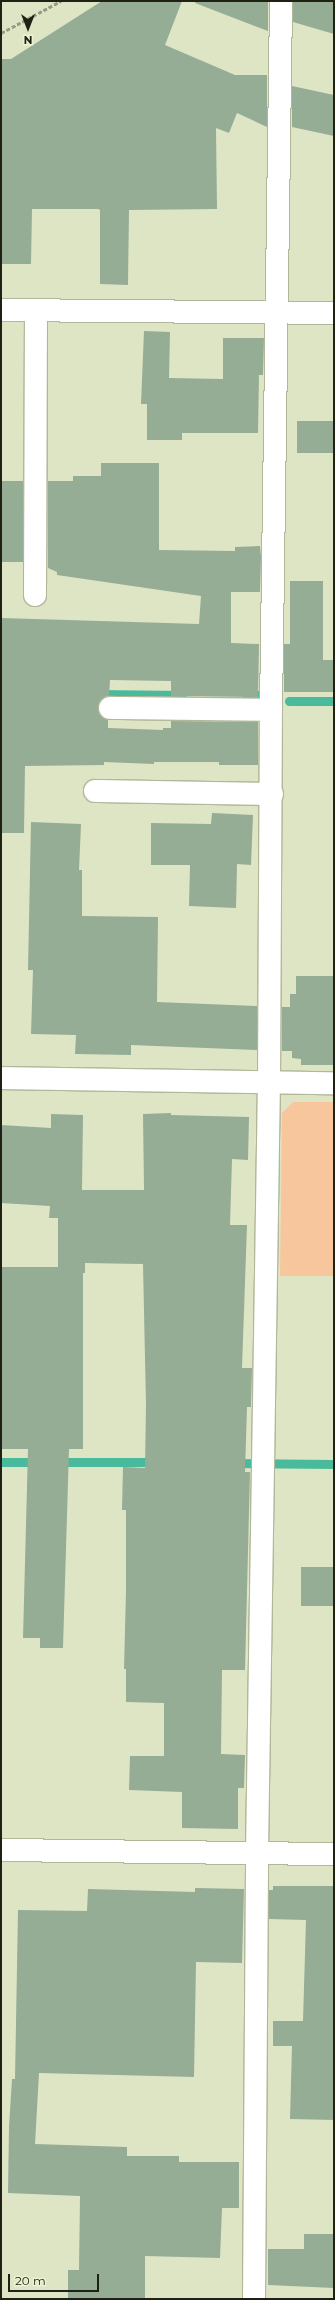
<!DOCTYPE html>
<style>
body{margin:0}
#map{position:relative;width:335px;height:2300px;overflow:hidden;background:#dee5c5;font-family:Montserrat,sans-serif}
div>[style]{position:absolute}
.green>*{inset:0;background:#f7c69d}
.stream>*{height:9px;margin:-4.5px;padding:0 4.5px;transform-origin:4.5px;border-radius:4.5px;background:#4aba9d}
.building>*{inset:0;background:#95ac95;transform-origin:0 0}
.path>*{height:2.5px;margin-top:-1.25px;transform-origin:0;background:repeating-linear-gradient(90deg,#969b83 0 4px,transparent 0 6px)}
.roads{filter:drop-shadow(1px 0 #b1b799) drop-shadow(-1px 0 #b1b799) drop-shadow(0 1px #b1b799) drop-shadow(0 -1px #b1b799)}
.minor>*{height:22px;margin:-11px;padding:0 11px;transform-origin:11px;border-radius:11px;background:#fff}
span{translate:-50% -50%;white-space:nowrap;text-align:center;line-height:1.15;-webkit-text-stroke:3px #ebf2d2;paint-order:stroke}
.frame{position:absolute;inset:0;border:2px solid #1f2115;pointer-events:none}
.north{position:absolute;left:8px;top:8px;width:40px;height:40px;-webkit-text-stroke:3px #ebf2d2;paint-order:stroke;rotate:180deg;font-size:11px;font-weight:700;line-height:16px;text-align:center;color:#1f2115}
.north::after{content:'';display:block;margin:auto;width:14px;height:18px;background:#1f2115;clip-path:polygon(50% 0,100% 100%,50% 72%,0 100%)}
.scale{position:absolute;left:8px;top:2274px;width:91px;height:18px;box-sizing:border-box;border:2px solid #1f2115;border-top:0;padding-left:5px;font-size:12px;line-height:14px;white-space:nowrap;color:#1f2115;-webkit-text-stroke:3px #ebf2d2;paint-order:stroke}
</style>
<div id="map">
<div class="green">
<i style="clip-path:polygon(293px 1102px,334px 1102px,334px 1276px,280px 1276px,282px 1113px)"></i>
</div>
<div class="stream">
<i style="left:97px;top:694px;width:85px;rotate:0.7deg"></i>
<i style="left:247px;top:695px;width:13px"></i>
<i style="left:260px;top:695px;width:6px;rotate:90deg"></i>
<i style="left:289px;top:701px;width:45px"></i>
<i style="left:1px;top:1462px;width:38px"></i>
<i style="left:57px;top:1462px;width:100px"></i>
<i style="left:233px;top:1463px;width:101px;rotate:0.6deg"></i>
</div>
<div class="building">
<i style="clip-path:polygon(102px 1px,182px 1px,165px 45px,235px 75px,267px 75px,267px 127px,237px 113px,229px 133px,216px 128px,217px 209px,129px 210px,128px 285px,100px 284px,100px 210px,98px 209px,32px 209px,31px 264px,1px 264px,1px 59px,11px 59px)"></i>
<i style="clip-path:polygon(196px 1px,268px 1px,268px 31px,195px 3px)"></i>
<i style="clip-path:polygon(293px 1px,334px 1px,334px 34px,293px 22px)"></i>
<i style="clip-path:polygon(292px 86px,334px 95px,334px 136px,292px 127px)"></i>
<i style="clip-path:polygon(144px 331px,170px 332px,169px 378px,223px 379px,223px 338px,264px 338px,263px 375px,259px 375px,258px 433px,182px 433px,182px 440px,147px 440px,147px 404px,141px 404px)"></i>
<i style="left:297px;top:421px;width:37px;height:32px"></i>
<i style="clip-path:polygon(101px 463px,159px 463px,159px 550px,235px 551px,235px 547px,260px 546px,261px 557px,260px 592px,231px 592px,231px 643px,259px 644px,258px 697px,171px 696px,171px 681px,110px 680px,109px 696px,99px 702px,99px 714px,108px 720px,108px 728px,163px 730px,163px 728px,171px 728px,171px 721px,258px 722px,258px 765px,219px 765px,219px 762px,154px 762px,154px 764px,104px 762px,104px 765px,25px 766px,24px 833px,1px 833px,1px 618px,199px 624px,201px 596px,57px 575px,57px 572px,48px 568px,48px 481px,73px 481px,73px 476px,101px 476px)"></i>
<i style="left:1px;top:481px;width:22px;height:81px"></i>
<i style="clip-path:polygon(290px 581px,323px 581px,323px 660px,334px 660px,334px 692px,284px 692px,284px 644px,290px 644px)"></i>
<i style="clip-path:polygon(212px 813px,253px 815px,251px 865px,237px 864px,236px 908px,189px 906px,190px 865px,151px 865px,151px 823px,211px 824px)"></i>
<i style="clip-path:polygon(31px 822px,81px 824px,79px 870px,82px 870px,82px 916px,158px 917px,157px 1002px,257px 1006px,257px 1050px,131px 1045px,131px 1055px,75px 1054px,76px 1035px,31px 1034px,33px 970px,28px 970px)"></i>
<i style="clip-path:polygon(296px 976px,334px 976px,334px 1065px,301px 1065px,301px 1059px,292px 1058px,292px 1051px,282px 1051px,282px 1007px,290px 1007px,290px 994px,296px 994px)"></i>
<i style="clip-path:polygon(171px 1113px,171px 1115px,249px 1117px,248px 1160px,232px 1159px,230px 1225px,247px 1225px,242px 1368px,252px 1368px,251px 1407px,247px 1407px,245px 1472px,250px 1472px,245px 1670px,222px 1670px,221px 1754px,245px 1755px,244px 1788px,238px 1788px,238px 1829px,182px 1828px,182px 1792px,129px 1790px,130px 1756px,164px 1756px,164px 1703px,126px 1702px,126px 1669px,124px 1669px,126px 1591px,126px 1510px,122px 1510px,123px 1467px,145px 1468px,146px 1405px,143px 1264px,85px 1263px,85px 1273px,83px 1273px,83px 1449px,69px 1449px,63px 1648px,40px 1648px,40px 1638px,23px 1638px,28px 1449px,1px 1449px,1px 1267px,58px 1267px,58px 1218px,49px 1218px,50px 1206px,1px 1203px,1px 1125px,51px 1128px,51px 1114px,83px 1115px,82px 1190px,144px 1190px,143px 1114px)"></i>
<i style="left:301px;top:1567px;width:33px;height:39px"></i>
<i style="clip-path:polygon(273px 1886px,334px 1886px,334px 2120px,290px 2119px,292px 2046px,273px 2046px,273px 2021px,303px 2021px,306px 1920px,269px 1919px,269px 1890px,273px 1890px)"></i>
<i style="clip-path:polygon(195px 1888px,244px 1889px,242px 1963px,196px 1962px,194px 2077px,39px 2073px,35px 2144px,127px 2147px,127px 2156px,179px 2156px,179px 2162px,239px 2162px,239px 2208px,222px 2208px,220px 2258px,145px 2256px,145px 2299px,68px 2299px,68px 2270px,79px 2270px,80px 2196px,8px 2193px,9px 2127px,12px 2079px,15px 2079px,18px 1910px,87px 1911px,88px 1889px,195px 1892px)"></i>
<i style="clip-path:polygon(304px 2234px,334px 2234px,334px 2288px,268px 2285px,268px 2249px,304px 2249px)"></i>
</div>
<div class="path">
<i style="left:1px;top:33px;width:68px;rotate:-28.1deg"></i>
</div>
<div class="roads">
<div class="minor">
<i style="left:1px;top:310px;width:333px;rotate:0.5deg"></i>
<i style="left:35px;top:595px;width:285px;rotate:-89.8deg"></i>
<i style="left:110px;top:708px;width:161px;rotate:0.7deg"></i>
<i style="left:95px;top:791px;width:177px;rotate:1deg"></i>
<i style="left:1px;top:1078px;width:333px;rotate:0.9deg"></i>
<i style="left:1px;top:1850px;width:333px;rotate:0.7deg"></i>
<i style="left:254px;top:2299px;width:447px;rotate:-89.6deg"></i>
<i style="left:257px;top:1852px;width:770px;rotate:-89.11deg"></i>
<i style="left:269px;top:1082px;width:372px;rotate:-89.7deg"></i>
<i style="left:271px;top:710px;width:709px;rotate:-89.19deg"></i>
</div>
</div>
<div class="frame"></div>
<div class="north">N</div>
<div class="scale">20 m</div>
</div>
